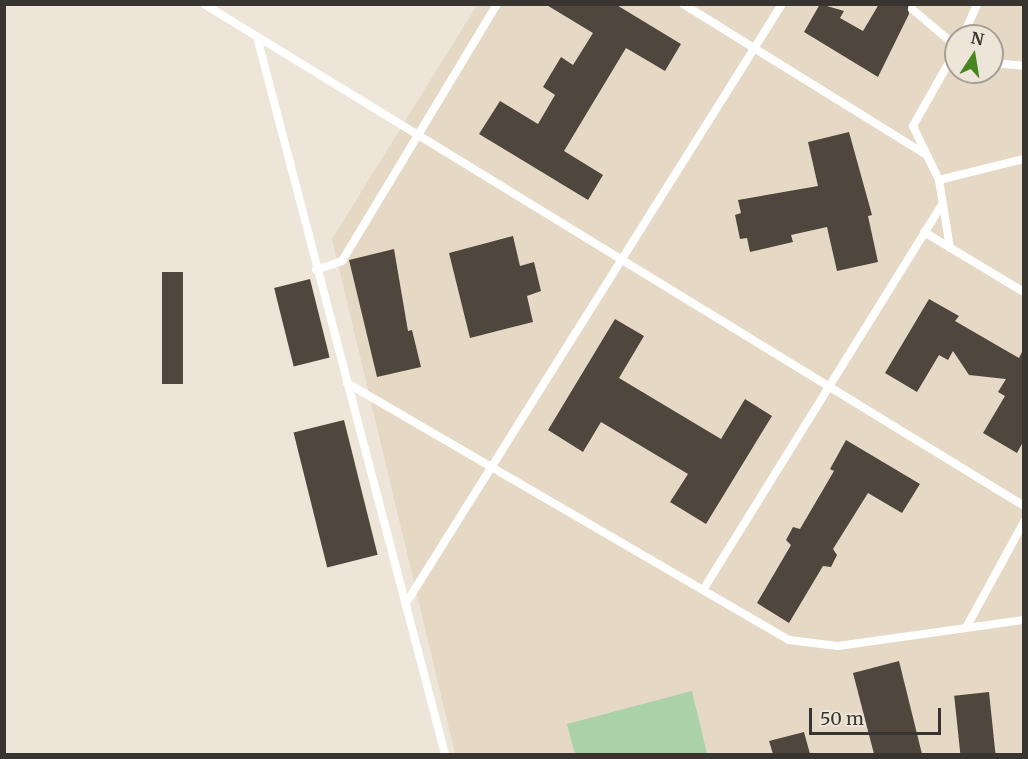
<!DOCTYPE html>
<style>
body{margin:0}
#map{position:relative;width:1028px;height:759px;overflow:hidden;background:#ede5d7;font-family:Merriweather,serif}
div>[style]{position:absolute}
.built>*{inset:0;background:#e5d9c6}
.green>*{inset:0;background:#aad1a8}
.building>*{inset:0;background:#4f473d;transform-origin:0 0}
.lane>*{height:8px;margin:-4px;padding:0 4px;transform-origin:4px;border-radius:4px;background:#fff}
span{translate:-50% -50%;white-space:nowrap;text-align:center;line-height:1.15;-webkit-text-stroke:6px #ede5d7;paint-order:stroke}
.frame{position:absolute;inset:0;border:6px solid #383530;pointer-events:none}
.north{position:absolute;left:944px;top:24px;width:60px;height:60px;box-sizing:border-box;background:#ede5d7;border:2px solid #a59f94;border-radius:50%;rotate:12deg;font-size:16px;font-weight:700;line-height:24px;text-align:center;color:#383530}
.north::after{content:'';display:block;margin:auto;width:21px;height:27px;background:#478422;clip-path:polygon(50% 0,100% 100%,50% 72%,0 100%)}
.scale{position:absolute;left:809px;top:708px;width:132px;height:27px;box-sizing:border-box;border:3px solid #383530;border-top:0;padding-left:8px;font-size:18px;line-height:21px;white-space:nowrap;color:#383530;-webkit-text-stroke:4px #ede5d7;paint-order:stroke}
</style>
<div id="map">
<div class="built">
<i style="clip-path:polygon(evenodd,477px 5px,1023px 5px,1023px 754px,455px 754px,332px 239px,477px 5px,956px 36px,992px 36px,992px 72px,956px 72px,956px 36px)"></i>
</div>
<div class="green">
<i style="clip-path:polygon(692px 691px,707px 754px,575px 754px,567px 724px)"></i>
</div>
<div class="building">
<i style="clip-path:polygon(545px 4px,615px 4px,681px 44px,665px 71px,626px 48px,564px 151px,603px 175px,588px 200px,479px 134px,500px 101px,538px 124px,555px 95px,543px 87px,561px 57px,573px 65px,593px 33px)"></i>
<i style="clip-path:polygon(820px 4px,844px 11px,840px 18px,863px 31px,879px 4px,908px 4px,909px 14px,878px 77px,804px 32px)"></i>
<i style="clip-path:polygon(849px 132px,872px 215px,868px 216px,878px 262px,837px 271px,827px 227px,791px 235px,793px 242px,750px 252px,747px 238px,740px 239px,735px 215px,741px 213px,738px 200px,818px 186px,808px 142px)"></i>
<i style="clip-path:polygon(513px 236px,520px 266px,534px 262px,541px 291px,527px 296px,533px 322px,470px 338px,449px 253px)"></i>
<i style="clip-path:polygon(394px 249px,408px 331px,412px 330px,421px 367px,377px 377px,349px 260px)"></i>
<i style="left:162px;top:272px;width:21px;height:112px"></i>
<i style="left:310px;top:279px;width:81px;height:37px;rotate:76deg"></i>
<i style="clip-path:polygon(929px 299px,959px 316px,955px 321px,1019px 358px,1023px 350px,1023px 442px,1017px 453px,983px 433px,1005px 396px,998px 392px,1006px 379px,969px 375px,953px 351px,948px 360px,939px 355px,917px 392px,885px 373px)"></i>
<i style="clip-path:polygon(615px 319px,644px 336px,619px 378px,721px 439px,745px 399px,772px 416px,706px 524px,670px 502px,688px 474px,601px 422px,583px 452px,548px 430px)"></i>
<i style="left:344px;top:420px;width:139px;height:52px;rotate:76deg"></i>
<i style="clip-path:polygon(846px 440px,920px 484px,902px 513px,868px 493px,833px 549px,837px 555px,831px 567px,823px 566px,789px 623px,757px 603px,791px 545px,786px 540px,793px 527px,800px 529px,834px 471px,830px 469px)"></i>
<i style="clip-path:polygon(899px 661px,922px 754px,874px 754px,853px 673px)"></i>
<i style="left:989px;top:692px;width:62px;height:35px;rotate:84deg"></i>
<i style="clip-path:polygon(804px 732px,810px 754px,773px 754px,769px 741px)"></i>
</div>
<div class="lane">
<i style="left:204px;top:4px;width:961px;rotate:31.47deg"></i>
<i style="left:683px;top:4px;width:285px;rotate:31.8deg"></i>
<i style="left:912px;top:9px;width:57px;rotate:40.1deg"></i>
<i style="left:963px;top:36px;width:35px;rotate:-66deg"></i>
<i style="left:257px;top:37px;width:741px;rotate:75.31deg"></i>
<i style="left:992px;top:63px;width:32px;rotate:5deg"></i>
<i style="left:939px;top:180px;width:88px;rotate:-13.9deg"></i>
<i style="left:924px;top:232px;width:117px;rotate:31deg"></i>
<i style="left:950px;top:248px;width:69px;rotate:-99.2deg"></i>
<i style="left:939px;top:180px;width:60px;rotate:-115.7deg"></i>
<i style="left:913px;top:126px;width:87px;rotate:-60.5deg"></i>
<i style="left:316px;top:270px;width:28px;rotate:-19deg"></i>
<i style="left:342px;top:261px;width:300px;rotate:-58.9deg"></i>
<i style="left:347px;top:383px;width:511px;rotate:30.18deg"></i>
<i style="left:789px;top:640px;width:49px;rotate:7deg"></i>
<i style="left:838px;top:646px;width:188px;rotate:-8deg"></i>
<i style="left:703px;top:590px;width:454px;rotate:-58.2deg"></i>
<i style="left:408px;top:600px;width:704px;rotate:-57.89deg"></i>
<i style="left:967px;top:626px;width:119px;rotate:-61.3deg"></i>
</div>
<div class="frame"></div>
<div class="north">N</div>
<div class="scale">50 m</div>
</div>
